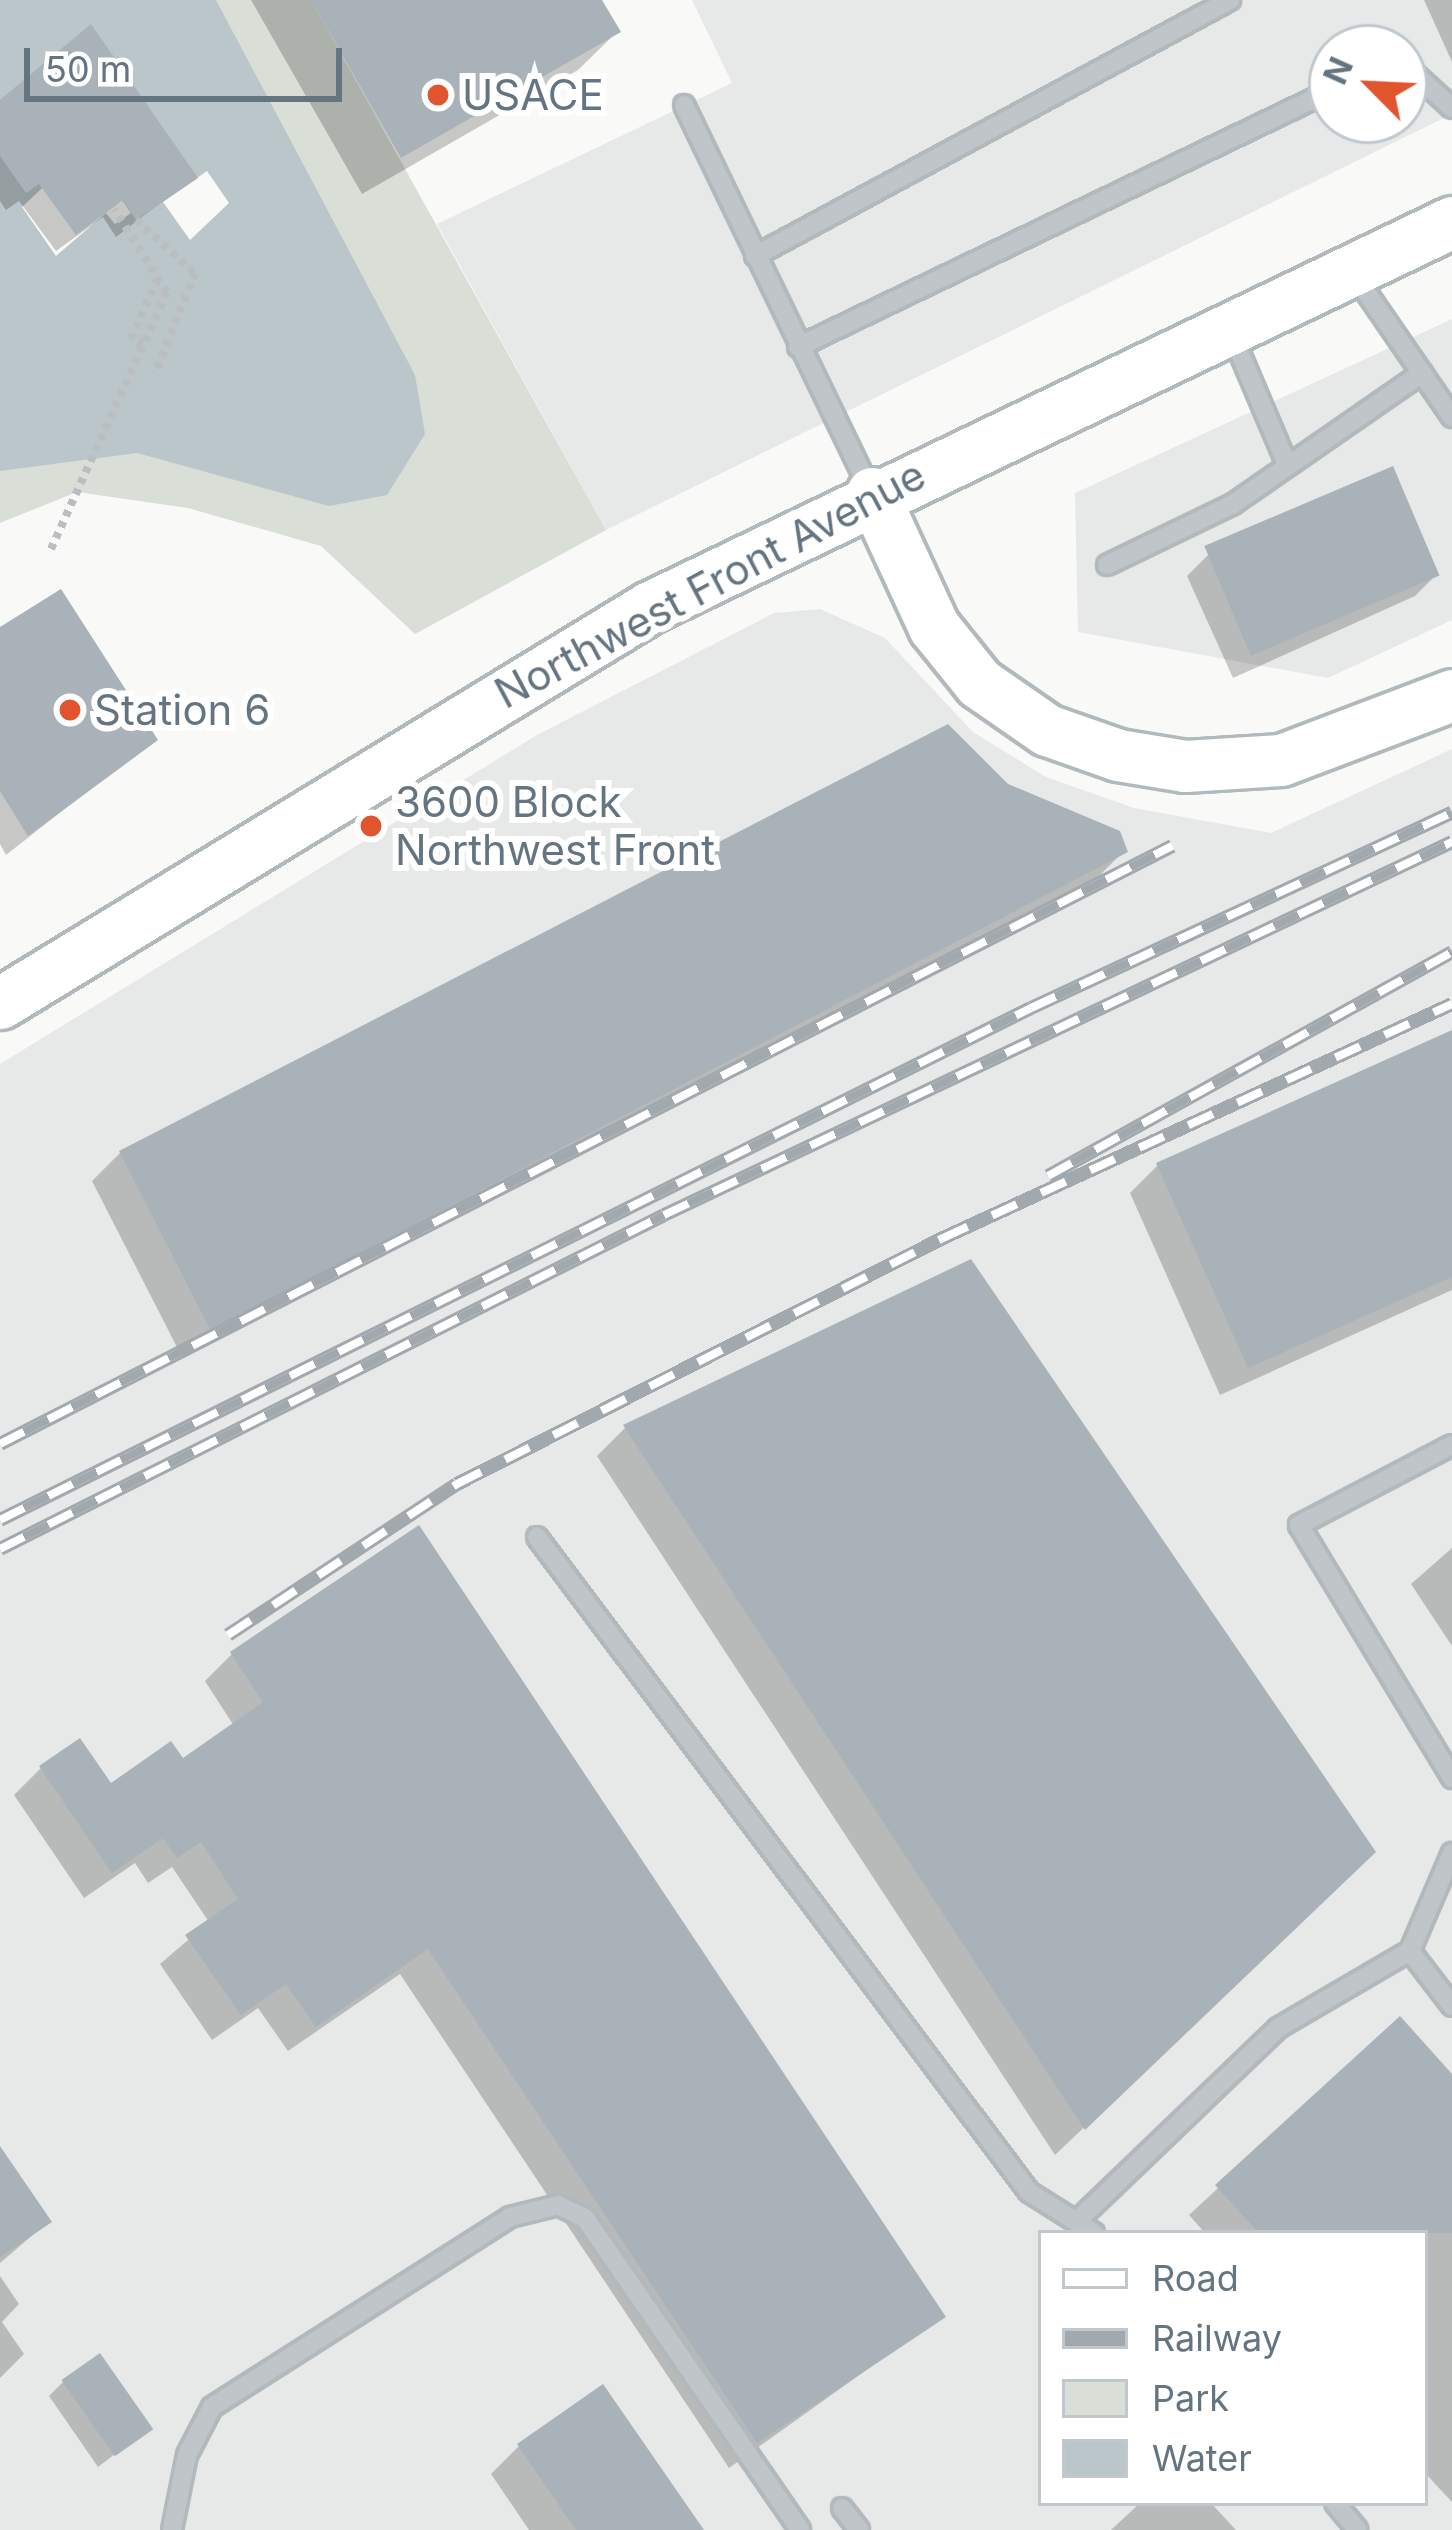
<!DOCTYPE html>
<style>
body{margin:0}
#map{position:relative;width:1452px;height:2530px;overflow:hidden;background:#f9f9f7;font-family:Inter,sans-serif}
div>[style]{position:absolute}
.built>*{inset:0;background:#e7e8e8}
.green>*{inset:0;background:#d9ded6}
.water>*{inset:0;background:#bac6ca}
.pier>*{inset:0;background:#f9f9f7}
.shadow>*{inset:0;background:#0003}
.building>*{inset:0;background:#a9b2b8;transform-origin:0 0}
.path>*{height:8px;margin-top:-4px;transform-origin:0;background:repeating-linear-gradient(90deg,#babec1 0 6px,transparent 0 12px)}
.roads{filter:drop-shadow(3px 0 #b2b9bd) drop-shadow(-3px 0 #b2b9bd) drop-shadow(0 3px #b2b9bd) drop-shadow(0 -3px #b2b9bd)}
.lane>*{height:18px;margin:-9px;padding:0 9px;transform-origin:9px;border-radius:9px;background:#c0c5c9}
.secondary>*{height:51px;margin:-25.5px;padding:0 25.5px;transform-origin:25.5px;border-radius:25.5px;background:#fff}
.rail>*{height:14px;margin-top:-7px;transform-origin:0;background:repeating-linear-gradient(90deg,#fff 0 27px,#a1a9ae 0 54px);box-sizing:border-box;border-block:3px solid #a1a9ae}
.dots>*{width:33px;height:33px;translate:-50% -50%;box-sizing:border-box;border:6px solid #fff;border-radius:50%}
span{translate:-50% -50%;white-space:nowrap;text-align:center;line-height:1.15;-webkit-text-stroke:12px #fff;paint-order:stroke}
.poi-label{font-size:42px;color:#647581}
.left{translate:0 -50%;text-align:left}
.street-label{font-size:42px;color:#647581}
.legend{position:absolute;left:1038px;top:2230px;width:390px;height:276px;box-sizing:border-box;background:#fff;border:3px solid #c1c8cd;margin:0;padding:15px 21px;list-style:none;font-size:36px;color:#647581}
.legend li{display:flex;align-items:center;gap:24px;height:60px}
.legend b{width:60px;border:3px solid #c1c8cd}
.north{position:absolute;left:1308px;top:24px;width:120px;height:120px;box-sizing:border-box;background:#fff;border:3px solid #c1c8cd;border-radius:50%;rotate:294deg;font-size:33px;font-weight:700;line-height:48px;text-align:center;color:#647581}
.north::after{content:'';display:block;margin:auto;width:42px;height:54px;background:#e1552e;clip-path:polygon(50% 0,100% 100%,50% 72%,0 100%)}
.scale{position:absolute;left:24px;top:48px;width:318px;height:54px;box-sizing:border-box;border:6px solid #647581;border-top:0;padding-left:15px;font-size:36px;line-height:42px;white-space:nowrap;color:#647581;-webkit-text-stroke:9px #fff;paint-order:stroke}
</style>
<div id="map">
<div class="built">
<i style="clip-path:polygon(evenodd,692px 0,1452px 0,1452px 114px,606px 530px,437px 224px,732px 83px,692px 0,1332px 48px,1404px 48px,1404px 120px,1332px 120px,1332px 48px)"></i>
<i style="clip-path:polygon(1452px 319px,1452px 620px,1328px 678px,1078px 632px,1075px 493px)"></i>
<i style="clip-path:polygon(evenodd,820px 609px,885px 638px,973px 732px,1046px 777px,1134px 808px,1271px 833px,1452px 749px,1452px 2530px,0 2530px,0 1064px,537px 735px,774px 613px,820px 609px,1041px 2233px,1425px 2233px,1425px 2503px,1041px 2503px,1041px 2233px)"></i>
</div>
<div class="green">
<i style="clip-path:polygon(139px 0,311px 0,606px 530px,415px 634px,321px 546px,188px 508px,77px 492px,0 523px,0 263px)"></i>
</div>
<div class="water">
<i style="clip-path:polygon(0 0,216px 0,415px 375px,425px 434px,387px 495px,329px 506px,137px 453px,0 471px)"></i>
</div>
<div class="pier">
<i style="clip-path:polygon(78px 136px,131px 213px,115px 224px,106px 213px,56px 256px,22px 207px,70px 162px)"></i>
<i style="clip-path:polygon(207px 171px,229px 203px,190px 240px,163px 202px)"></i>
</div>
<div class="shadow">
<i style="clip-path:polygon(251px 0,599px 0,617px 32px,578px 70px,362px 194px)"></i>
<i style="clip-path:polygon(1424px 0,1452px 0,1452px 62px)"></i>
<i style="clip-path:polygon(0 101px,194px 177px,116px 237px,103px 217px,56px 251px,19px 201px,6px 210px,0 201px)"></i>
<i style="clip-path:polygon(1209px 554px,1437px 574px,1415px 596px,1233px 678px,1187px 576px)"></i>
<i style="clip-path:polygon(0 656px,154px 739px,6px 855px,0 844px)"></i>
<i style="clip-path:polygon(1007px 786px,1124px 851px,1096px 879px,182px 1357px,92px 1181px,120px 1153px)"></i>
<i style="clip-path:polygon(1452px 1033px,1452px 1290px,1220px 1395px,1130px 1193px,1158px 1165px)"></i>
<i style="clip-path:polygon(625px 1428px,1344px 1880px,1055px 2155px,597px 1456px)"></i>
<i style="clip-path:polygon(1452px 1548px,1452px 1646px,1411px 1584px)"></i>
<i style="clip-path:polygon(232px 1654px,942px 2316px,729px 2468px,400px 1974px,288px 2051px,258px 2008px,212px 2040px,160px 1964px,209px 1922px,172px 1867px,148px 1883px,135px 1863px,84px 1898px,14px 1795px,41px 1768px,110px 1787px,182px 1762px,234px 1726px,205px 1681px)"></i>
<i style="clip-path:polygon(1399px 2020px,1452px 2078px,1452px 2502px,1425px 2473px,1425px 2233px,1205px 2233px,1189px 2215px)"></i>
<i style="clip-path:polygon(0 2155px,48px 2222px,0 2263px)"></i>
<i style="clip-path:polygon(0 2276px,19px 2304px,2px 2322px,24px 2354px,0 2378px)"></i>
<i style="clip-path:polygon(63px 2382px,149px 2428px,98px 2467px,49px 2396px)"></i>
<i style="clip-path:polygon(519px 2446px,700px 2530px,529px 2530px,491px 2474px)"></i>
<i style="clip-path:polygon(1140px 2503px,1211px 2503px,1236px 2530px,1111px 2530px)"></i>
</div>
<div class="building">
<i style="clip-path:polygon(311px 0,602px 0,621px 32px,401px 158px)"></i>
<i style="clip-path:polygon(91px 24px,198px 178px,136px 220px,123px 200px,76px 235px,39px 184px,26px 193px,0 156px,0 100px)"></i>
<i style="left:1393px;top:466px;width:119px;height:205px;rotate:67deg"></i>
<i style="clip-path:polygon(61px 589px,158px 740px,28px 836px,0 791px,0 627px)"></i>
<i style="clip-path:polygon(948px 724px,1008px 784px,1120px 831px,1128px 852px,211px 1331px,119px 1151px)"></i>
<i style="clip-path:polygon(1452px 1030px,1452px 1277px,1248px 1368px,1156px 1163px)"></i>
<i style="clip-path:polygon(971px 1259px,1376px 1852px,1085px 2130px,623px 1425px)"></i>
<i style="clip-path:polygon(419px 1525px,946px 2317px,757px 2443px,428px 1949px,316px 2027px,286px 1984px,241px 2015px,185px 1935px,238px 1899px,201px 1842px,177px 1858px,163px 1838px,112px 1873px,39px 1766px,80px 1738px,111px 1783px,171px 1741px,183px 1758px,263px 1702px,230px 1652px)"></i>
<i style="clip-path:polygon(1400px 2016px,1452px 2074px,1452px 2233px,1259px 2233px,1215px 2185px)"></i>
<i style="clip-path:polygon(0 2146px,52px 2222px,0 2257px)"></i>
<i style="left:100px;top:2353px;width:93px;height:47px;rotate:55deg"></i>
<i style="clip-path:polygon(603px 2384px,704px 2530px,576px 2530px,517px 2444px)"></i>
</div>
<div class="path">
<i style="left:136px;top:220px;width:79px;rotate:41.9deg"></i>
<i style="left:195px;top:273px;width:109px;rotate:111.6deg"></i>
<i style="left:143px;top:344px;width:13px;rotate:-157deg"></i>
<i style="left:131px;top:339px;width:64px;rotate:-66.2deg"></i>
<i style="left:51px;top:549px;width:282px;rotate:-65.7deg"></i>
<i style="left:167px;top:292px;width:98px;rotate:-122.6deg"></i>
</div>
<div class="roads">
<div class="lane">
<i style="left:1404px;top:64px;width:65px;rotate:42.5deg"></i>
<i style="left:684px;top:105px;width:427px;rotate:64.2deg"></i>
<i style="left:755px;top:256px;width:540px;rotate:-28.32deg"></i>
<i style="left:1353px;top:273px;width:175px;rotate:55.5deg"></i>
<i style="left:1230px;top:330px;width:146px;rotate:67deg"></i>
<i style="left:798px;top:347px;width:593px;rotate:-25.7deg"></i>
<i style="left:1107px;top:565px;width:140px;rotate:-25.8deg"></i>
<i style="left:1233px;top:504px;width:230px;rotate:-34.7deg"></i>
<i style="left:1452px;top:1445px;width:173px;rotate:152.4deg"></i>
<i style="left:1299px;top:1525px;width:296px;rotate:58.8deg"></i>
<i style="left:537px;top:1537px;width:819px;rotate:53.09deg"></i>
<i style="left:1029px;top:2192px;width:77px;rotate:32.2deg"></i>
<i style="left:1410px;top:1951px;width:69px;rotate:52.6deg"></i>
<i style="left:1079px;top:2219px;width:276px;rotate:-43.8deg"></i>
<i style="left:1278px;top:2028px;width:153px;rotate:-30.3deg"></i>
<i style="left:1410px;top:1951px;width:107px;rotate:-66.8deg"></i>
<i style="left:1335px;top:2503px;width:35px;rotate:50deg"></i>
<i style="left:842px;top:2508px;width:28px;rotate:52deg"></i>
<i style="left:172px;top:2530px;width:76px;rotate:-78.7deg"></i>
<i style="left:187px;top:2455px;width:54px;rotate:-62.5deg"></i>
<i style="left:212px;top:2407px;width:353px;rotate:-32.5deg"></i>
<i style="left:510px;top:2217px;width:49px;rotate:-14deg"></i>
<i style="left:558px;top:2205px;width:30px;rotate:26deg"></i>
<i style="left:585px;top:2218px;width:379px;rotate:55.4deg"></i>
</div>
<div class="secondary">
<i style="left:872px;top:493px;width:148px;rotate:65.2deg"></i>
<i style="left:934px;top:627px;width:72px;rotate:51.2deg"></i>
<i style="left:979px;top:683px;width:83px;rotate:34.7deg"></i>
<i style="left:1047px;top:730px;width:75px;rotate:19.4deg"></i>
<i style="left:1118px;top:755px;width:68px;rotate:9.3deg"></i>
<i style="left:1185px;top:766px;width:96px;rotate:-3.6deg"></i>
<i style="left:1281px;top:760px;width:183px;rotate:-20.8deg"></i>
<i style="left:0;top:1003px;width:761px;rotate:-31.35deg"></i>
<i style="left:650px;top:607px;width:890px;rotate:-25.64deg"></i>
</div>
</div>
<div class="rail">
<i style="left:1048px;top:1176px;width:462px;rotate:-29deg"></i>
<i style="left:0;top:1444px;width:1316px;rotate:-27.03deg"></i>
<i style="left:0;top:1520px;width:1151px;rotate:-26.41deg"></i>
<i style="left:1031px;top:1008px;width:464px;rotate:-24.9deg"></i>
<i style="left:0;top:1549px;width:743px;rotate:-26.7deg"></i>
<i style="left:664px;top:1215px;width:872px;rotate:-25.33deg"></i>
<i style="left:228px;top:1635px;width:274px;rotate:-33.4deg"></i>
<i style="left:457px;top:1484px;width:545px;rotate:-26.85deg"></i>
<i style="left:943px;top:1238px;width:560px;rotate:-24.69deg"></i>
</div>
<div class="dots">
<i style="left:438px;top:95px;background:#e1552e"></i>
<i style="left:70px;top:710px;background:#e1552e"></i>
<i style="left:371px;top:826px;background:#e1552e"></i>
</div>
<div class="poi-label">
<span class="left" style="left:462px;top:95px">USACE</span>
<span class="left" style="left:94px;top:710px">Station 6</span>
<span class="left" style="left:395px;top:826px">3600 Block<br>Northwest Front</span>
</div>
<div class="street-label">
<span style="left:710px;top:584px;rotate:-28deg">Northwest Front Avenue</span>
</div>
<ul class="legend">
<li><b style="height:15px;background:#fff"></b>Road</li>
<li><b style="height:15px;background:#a1a9ae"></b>Railway</li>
<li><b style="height:33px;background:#d9ded6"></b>Park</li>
<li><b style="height:33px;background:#bac6ca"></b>Water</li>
</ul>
<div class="north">N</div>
<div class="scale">50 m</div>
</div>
